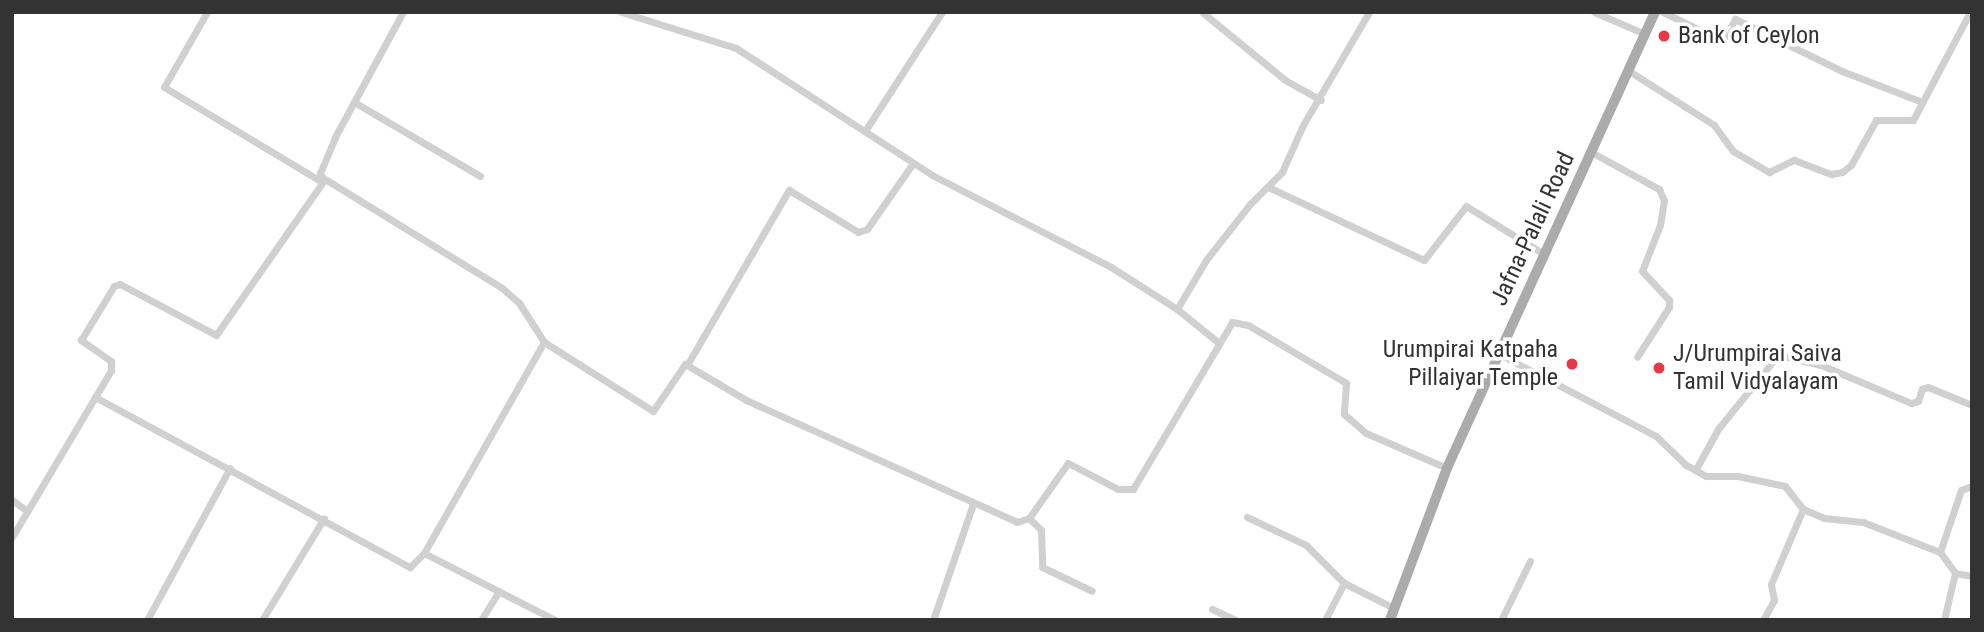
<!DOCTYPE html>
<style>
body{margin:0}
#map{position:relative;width:1984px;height:632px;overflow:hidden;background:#fff;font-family:"Roboto Condensed",sans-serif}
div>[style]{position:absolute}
.street>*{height:7px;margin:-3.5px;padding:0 3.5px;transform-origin:3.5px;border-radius:3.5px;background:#d0d0d0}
.primary>*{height:10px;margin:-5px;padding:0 5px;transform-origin:5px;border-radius:5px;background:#ababab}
.dots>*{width:19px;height:19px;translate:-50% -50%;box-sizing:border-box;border:4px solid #fff;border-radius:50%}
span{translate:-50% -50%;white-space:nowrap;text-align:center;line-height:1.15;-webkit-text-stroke:7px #fff;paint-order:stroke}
.poi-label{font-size:24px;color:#333}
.left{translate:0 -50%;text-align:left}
.right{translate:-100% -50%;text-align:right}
.street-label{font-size:24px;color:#333}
.frame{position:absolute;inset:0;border:14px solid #333;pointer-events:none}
</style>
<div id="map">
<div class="street">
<i style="left:207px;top:12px;width:86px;rotate:119.8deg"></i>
<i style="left:164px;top:87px;width:184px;rotate:31deg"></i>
<i style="left:621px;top:12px;width:121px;rotate:17.4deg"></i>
<i style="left:736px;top:48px;width:234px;rotate:32.9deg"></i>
<i style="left:932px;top:175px;width:201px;rotate:27.2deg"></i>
<i style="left:1111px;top:267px;width:78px;rotate:32.5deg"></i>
<i style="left:1177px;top:309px;width:54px;rotate:39deg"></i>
<i style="left:1202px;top:12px;width:107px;rotate:39.3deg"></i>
<i style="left:1285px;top:80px;width:41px;rotate:29.1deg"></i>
<i style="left:1594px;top:12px;width:56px;rotate:23.3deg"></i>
<i style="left:1663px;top:12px;width:66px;rotate:26.2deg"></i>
<i style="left:1722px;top:41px;width:26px;rotate:-59deg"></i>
<i style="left:1735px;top:19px;width:119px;rotate:25.9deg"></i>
<i style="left:1842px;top:71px;width:86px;rotate:21.2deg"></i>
<i style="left:1629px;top:71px;width:101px;rotate:32.4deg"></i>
<i style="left:1714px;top:125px;width:32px;rotate:54deg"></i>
<i style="left:1733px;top:151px;width:42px;rotate:30.3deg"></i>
<i style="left:1769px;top:172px;width:28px;rotate:-26deg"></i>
<i style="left:1794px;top:160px;width:40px;rotate:21deg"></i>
<i style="left:1831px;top:174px;width:11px;rotate:-10deg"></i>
<i style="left:1842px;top:172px;width:11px;rotate:-38deg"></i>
<i style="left:1851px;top:165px;width:51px;rotate:-60.9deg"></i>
<i style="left:1876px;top:120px;width:37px"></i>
<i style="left:1913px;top:120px;width:122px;rotate:-62.2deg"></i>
<i style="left:354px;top:102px;width:146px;rotate:30.4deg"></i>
<i style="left:865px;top:131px;width:142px;rotate:-57.1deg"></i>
<i style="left:1591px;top:152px;width:77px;rotate:28.6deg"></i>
<i style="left:1659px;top:189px;width:12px;rotate:66deg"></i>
<i style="left:1664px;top:200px;width:25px;rotate:99deg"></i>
<i style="left:1660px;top:225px;width:49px;rotate:111.4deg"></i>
<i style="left:1642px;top:271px;width:40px;rotate:47deg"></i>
<i style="left:1669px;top:300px;width:7px;rotate:90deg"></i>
<i style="left:1669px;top:307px;width:59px;rotate:122.6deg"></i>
<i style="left:324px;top:180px;width:8px;rotate:-120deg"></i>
<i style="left:320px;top:173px;width:39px;rotate:-67deg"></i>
<i style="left:335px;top:137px;width:142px;rotate:-61.5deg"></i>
<i style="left:1268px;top:187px;width:172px;rotate:25.1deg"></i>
<i style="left:1424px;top:260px;width:68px;rotate:-52.1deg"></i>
<i style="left:1466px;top:206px;width:92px;rotate:31.6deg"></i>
<i style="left:1177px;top:309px;width:57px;rotate:-59.4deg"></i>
<i style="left:1206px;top:260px;width:71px;rotate:-51.8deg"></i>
<i style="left:1250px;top:204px;width:45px;rotate:-45deg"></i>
<i style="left:1282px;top:172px;width:51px;rotate:-65.9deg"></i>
<i style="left:1303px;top:125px;width:131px;rotate:-59.7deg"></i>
<i style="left:1499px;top:354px;width:177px;rotate:27.6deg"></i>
<i style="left:1656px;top:436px;width:42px;rotate:44deg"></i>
<i style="left:1686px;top:465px;width:23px;rotate:29deg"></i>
<i style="left:1706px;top:476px;width:32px"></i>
<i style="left:1738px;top:476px;width:48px;rotate:12deg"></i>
<i style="left:1785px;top:486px;width:29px;rotate:52deg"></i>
<i style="left:1803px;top:509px;width:23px;rotate:23deg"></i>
<i style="left:1824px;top:518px;width:39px;rotate:6deg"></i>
<i style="left:1863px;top:522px;width:83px;rotate:21.3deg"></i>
<i style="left:1940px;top:552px;width:26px;rotate:54deg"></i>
<i style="left:1955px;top:573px;width:48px;rotate:103.2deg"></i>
<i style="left:687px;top:365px;width:203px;rotate:-59.8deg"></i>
<i style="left:789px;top:190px;width:81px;rotate:31.3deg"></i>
<i style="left:858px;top:232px;width:9px;rotate:-18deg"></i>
<i style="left:867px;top:229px;width:80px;rotate:-55.1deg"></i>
<i style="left:95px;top:397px;width:358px;rotate:28.4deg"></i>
<i style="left:410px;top:567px;width:20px;rotate:-45deg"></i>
<i style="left:424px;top:553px;width:147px;rotate:27.1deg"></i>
<i style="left:1696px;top:469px;width:46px;rotate:-61.2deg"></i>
<i style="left:1718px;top:429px;width:95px;rotate:-51deg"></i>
<i style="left:1778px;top:355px;width:44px;rotate:13.1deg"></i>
<i style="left:1821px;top:365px;width:98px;rotate:22.9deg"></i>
<i style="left:1911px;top:403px;width:7px;rotate:-16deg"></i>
<i style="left:1918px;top:401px;width:13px;rotate:-72deg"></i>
<i style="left:1922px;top:389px;width:6px;rotate:-18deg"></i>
<i style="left:1928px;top:387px;width:48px;rotate:22.2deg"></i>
<i style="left:12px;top:500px;width:19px;rotate:36deg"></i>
<i style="left:1247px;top:517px;width:65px;rotate:25.4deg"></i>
<i style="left:1306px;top:545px;width:54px;rotate:45deg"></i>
<i style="left:1344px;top:583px;width:56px;rotate:26.6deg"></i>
<i style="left:1029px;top:518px;width:17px;rotate:45deg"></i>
<i style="left:1041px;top:530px;width:37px;rotate:88deg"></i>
<i style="left:1042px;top:567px;width:55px;rotate:25.6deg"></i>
<i style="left:12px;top:537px;width:194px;rotate:-59.3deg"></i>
<i style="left:111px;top:370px;width:9px;rotate:-90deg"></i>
<i style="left:111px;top:361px;width:37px;rotate:-145deg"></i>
<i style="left:81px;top:340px;width:63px;rotate:-58.6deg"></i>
<i style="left:114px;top:286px;width:6px;rotate:-18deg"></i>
<i style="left:120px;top:284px;width:109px;rotate:28deg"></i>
<i style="left:216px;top:335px;width:190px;rotate:-55.1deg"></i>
<i style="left:325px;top:179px;width:208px;rotate:31.6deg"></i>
<i style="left:502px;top:288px;width:23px;rotate:41deg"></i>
<i style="left:519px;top:303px;width:46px;rotate:57.3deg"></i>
<i style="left:544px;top:342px;width:129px;rotate:32.3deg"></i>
<i style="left:653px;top:411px;width:57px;rotate:-55.8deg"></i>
<i style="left:685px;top:364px;width:71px;rotate:30.5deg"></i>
<i style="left:746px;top:400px;width:297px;rotate:24.2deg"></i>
<i style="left:1017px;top:522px;width:13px;rotate:-18deg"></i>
<i style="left:1029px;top:518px;width:67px;rotate:-54.7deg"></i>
<i style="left:1068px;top:463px;width:56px;rotate:27.5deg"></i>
<i style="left:1118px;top:489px;width:15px"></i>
<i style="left:1133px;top:489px;width:194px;rotate:-59.3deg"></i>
<i style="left:1232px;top:322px;width:16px;rotate:11deg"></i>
<i style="left:1248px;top:325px;width:114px;rotate:30.6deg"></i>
<i style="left:1346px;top:383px;width:31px;rotate:94deg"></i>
<i style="left:1344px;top:414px;width:29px;rotate:41deg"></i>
<i style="left:1366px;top:433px;width:88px;rotate:23.4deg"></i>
<i style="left:1940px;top:552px;width:65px;rotate:-71.3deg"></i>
<i style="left:1961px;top:490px;width:12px;rotate:-20deg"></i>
<i style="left:424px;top:553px;width:243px;rotate:-60.4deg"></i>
<i style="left:1955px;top:573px;width:17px;rotate:10deg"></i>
<i style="left:1212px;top:609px;width:26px;rotate:25deg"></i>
<i style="left:147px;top:620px;width:173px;rotate:-61.4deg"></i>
<i style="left:262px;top:620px;width:119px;rotate:-58.7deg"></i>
<i style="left:481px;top:620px;width:34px;rotate:-58deg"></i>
<i style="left:933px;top:620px;width:123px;rotate:-71deg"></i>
<i style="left:1325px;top:620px;width:42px;rotate:-62.8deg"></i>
<i style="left:1501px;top:620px;width:66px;rotate:-63.8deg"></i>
<i style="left:1763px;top:620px;width:23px;rotate:-61deg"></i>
<i style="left:1774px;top:600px;width:16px;rotate:-101deg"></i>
<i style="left:1771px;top:584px;width:82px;rotate:-66.9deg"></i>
</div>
<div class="primary">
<i style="left:1390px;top:620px;width:162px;rotate:-69.4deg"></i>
<i style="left:1447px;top:468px;width:501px;rotate:-65.48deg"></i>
</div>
<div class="dots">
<i style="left:1664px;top:36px;background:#e63946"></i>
<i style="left:1572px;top:364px;background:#e63946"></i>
<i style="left:1659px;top:368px;background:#e63946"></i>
</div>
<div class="poi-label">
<span class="left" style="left:1678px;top:36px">Bank of Ceylon</span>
<span class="right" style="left:1558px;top:364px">Urumpirai Katpaha<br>Pillaiyar Temple</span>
<span class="left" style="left:1673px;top:368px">J/Urumpirai Saiva<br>Tamil Vidyalayam</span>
</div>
<div class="street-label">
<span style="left:1533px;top:229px;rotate:-65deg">Jafna-Palali Road</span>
</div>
<div class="frame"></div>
</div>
